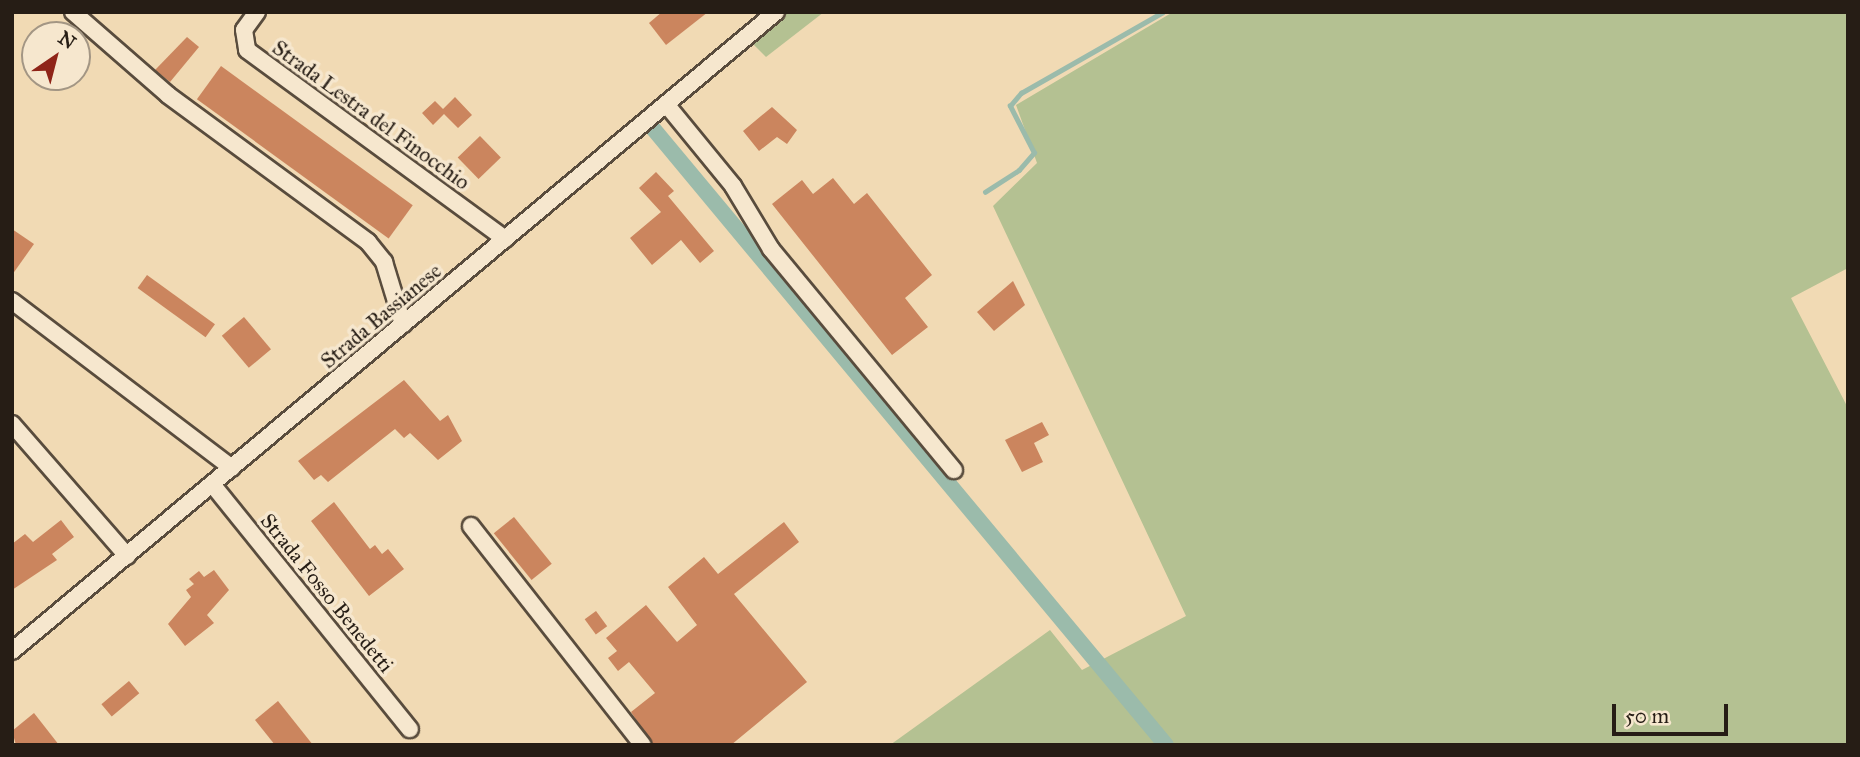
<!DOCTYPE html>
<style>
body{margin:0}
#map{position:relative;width:1860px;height:757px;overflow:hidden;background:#f1dab4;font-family:"IM FELL Great Primer",serif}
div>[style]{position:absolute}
.green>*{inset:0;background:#b4c192}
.stream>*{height:4.5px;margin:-2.25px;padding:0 2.25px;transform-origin:2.25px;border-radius:2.25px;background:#9bbbab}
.canal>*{height:16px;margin:-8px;padding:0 8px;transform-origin:8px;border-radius:8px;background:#9bbbab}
.building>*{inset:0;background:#cb855e;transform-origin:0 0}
.roads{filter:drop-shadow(2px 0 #594c3d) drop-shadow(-2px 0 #594c3d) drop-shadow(0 2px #594c3d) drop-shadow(0 -2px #594c3d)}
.minor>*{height:16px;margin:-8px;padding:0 8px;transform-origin:8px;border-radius:8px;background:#f6e7ce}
span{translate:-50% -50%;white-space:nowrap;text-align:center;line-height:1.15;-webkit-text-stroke:7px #f6e7ce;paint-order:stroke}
.street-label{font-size:21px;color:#261d15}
.frame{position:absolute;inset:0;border:14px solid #261d15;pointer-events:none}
.north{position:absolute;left:21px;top:21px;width:70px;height:70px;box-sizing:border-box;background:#f6e7ce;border:2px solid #a39684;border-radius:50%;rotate:35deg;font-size:19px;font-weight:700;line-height:28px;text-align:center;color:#261d15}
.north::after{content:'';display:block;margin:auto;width:24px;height:32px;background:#8f2418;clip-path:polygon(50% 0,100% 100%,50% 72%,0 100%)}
.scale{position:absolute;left:1612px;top:704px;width:116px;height:32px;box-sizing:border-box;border:4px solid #261d15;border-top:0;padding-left:9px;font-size:21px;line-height:24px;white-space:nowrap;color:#261d15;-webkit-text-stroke:5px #f6e7ce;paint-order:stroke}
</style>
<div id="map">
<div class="green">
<i style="clip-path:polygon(784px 12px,824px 12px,766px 57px,750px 41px)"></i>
<i style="clip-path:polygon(1173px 12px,1848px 12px,1848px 268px,1791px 298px,1848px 408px,1848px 745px,890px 745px,1050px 630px,1082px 670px,1186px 616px,993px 206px,1037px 163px,1016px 105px)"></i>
</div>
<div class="stream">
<i style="left:985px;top:192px;width:40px;rotate:-32.9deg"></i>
<i style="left:1019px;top:170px;width:23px;rotate:-49deg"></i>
<i style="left:1034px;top:153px;width:53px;rotate:-117.1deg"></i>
<i style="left:1010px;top:106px;width:17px;rotate:-50deg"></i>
<i style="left:1021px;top:93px;width:163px;rotate:-29.7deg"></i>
</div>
<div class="canal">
<i style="left:651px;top:126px;width:805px;rotate:50.24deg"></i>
</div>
<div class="building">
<i style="clip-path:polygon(662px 12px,708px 12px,666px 45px,649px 23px)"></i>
<i style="clip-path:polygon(187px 37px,199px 47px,170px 82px,155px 70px)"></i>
<i style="left:221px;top:66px;width:237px;height:41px;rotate:36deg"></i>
<i style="clip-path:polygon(455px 97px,472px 115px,458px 128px,444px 114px,433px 125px,422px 113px,435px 101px,443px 109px)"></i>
<i style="clip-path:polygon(772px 107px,797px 130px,787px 144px,777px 137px,759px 151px,743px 131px)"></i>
<i style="left:480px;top:136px;width:30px;height:31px;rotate:46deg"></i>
<i style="clip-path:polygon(656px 172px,674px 191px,668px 196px,714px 251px,700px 263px,681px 240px,652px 265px,630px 238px,661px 212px,639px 188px)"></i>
<i style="clip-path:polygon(833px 178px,854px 204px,867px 193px,932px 275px,905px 298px,928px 327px,892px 355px,772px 204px,802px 180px,813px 194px)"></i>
<i style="clip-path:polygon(12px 229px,34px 244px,12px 275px)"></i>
<i style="left:147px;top:275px;width:84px;height:16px;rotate:36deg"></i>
<i style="clip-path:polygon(1013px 281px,1025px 305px,994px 331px,977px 312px)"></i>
<i style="left:244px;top:317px;width:42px;height:29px;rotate:50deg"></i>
<i style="clip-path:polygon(404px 380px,440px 421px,448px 415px,462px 441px,438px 460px,410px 433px,404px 438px,395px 429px,328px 482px,321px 475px,314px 480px,298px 461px)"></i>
<i style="clip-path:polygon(1042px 422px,1049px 435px,1034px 443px,1043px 462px,1022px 472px,1005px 440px)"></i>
<i style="clip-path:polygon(334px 502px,370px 549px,375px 545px,382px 554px,388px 549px,404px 569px,369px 596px,311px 521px)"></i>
<i style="left:514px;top:517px;width:60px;height:26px;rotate:51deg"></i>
<i style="clip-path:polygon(61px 520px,74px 537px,52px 554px,57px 560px,12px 590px,12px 544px,25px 534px,33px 542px)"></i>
<i style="clip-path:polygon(784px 522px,799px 542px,734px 594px,807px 682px,731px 745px,653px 745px,631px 712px,655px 693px,629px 662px,618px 671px,608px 658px,617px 651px,606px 638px,646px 605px,677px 642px,697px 625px,668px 587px,704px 557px,718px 574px)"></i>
<i style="clip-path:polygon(214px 570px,229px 590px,207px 615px,214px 623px,185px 646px,168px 624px,191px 597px,186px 590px,194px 584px,189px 579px,199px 571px,204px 577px)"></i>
<i style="left:596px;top:611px;width:19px;height:14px;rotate:54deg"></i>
<i style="left:129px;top:681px;width:16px;height:36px;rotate:50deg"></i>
<i style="clip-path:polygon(278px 701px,313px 745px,275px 745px,255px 720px)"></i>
<i style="clip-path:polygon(34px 713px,59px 745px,16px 745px,12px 731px)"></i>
</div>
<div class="roads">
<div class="minor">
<i style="left:73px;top:12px;width:126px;rotate:41.1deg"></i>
<i style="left:168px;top:95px;width:248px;rotate:36.3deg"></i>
<i style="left:368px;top:242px;width:26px;rotate:51deg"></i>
<i style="left:384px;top:262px;width:65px;rotate:73deg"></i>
<i style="left:257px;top:12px;width:22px;rotate:126deg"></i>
<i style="left:244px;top:30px;width:20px;rotate:81deg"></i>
<i style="left:247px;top:50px;width:320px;rotate:36.2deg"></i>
<i style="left:666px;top:104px;width:106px;rotate:50.7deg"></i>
<i style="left:733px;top:186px;width:74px;rotate:58.9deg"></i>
<i style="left:771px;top:249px;width:287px;rotate:50.4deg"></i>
<i style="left:12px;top:301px;width:276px;rotate:37.2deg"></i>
<i style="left:12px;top:424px;width:175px;rotate:48.9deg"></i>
<i style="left:212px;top:484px;width:315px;rotate:51.1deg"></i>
<i style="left:471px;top:526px;width:278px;rotate:51.9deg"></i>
<i style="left:12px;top:651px;width:996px;rotate:-39.91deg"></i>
</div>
</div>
<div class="street-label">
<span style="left:371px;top:115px;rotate:36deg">Strada Lestra del Finocchio</span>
<span style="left:381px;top:316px;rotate:-40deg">Strada Bassianese</span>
<span style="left:327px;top:593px;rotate:51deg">Strada Fosso Benedetti</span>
</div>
<div class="frame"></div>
<div class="north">N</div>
<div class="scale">50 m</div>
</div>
